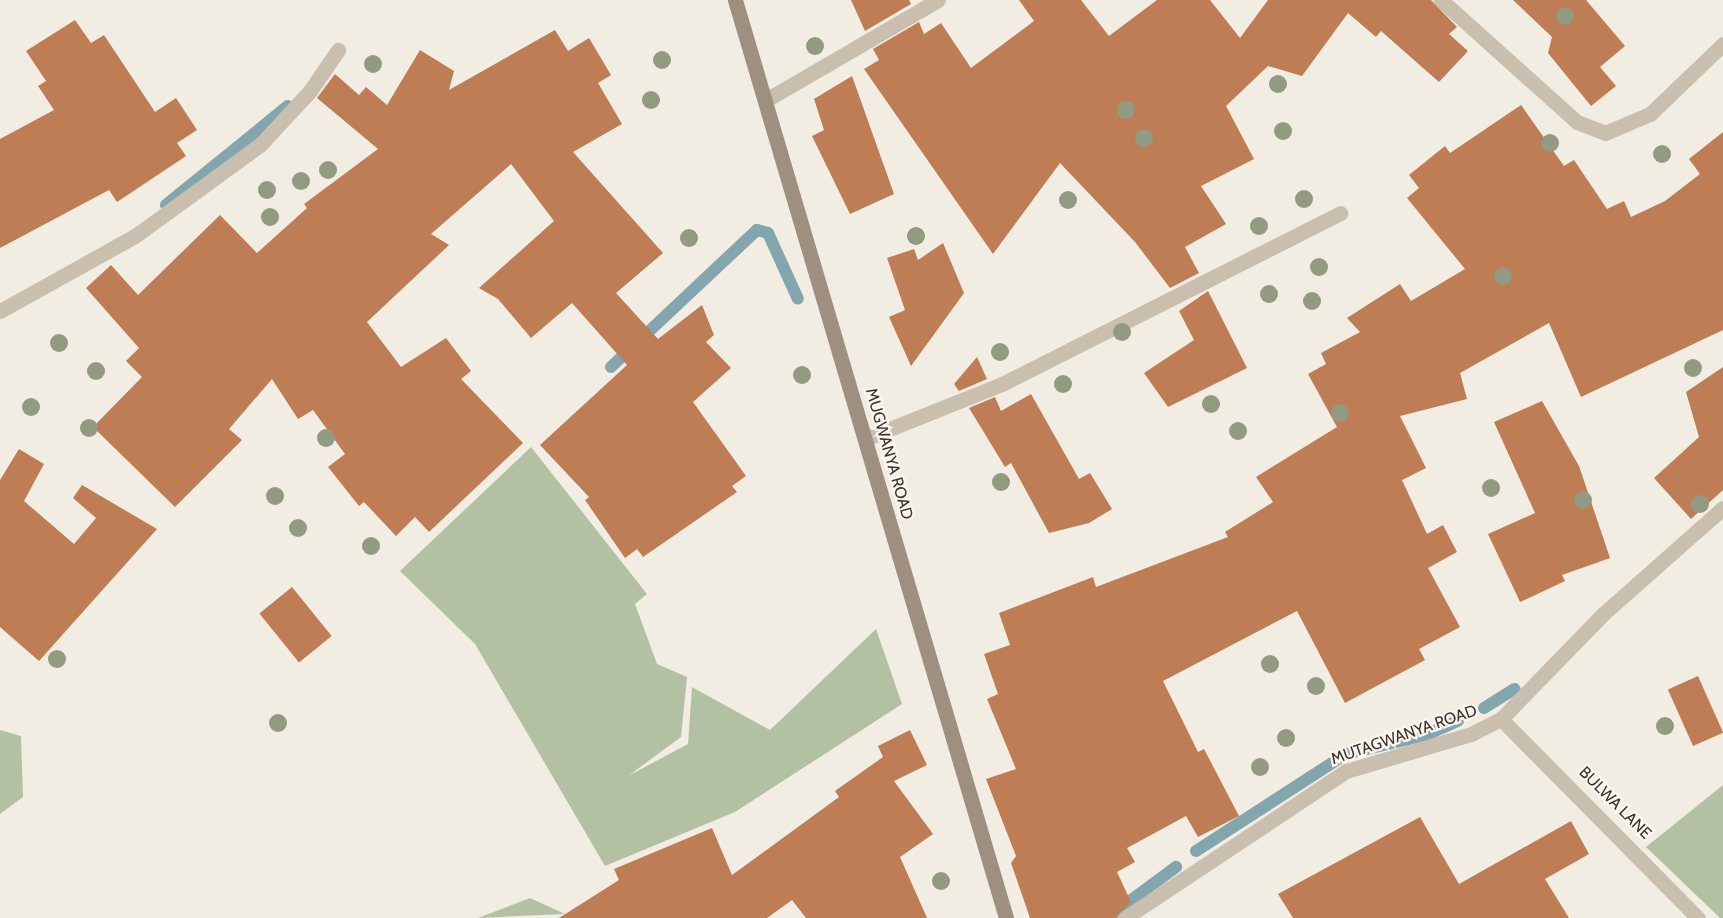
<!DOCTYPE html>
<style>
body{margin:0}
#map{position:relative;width:1723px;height:918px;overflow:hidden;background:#f2ede3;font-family:Cabin,sans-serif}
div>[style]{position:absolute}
.green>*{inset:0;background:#b3c1a3}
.stream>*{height:12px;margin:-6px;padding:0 6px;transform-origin:6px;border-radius:6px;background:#83a6ae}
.building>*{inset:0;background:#be7d55;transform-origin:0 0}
.street>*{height:15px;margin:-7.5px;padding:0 7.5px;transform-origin:7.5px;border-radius:7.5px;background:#cabfaf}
.secondary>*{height:15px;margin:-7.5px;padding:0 7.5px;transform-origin:7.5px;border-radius:7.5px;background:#9e8f80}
.trees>*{width:18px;height:18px;margin:-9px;border-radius:50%;background:#929a82}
span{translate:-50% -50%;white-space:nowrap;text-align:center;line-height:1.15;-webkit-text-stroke:4.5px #faf6ef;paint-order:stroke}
.street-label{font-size:16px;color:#3a322c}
</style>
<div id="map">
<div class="green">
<i style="clip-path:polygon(531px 447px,647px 594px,635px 604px,657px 664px,687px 677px,681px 737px,628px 776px,688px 744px,692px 687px,770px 730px,876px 629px,902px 704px,735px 812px,605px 866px,475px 644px,400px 571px)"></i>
<i style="clip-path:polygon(0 730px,21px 736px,23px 797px,0 814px)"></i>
<i style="clip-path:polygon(1723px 785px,1723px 918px,1720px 918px,1646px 847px)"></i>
<i style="clip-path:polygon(530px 898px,565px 914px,478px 918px)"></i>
</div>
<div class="stream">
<i style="left:166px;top:205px;width:157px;rotate:-39.1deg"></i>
<i style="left:611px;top:367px;width:200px;rotate:-43.2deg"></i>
<i style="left:757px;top:230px;width:11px;rotate:15deg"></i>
<i style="left:768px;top:233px;width:72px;rotate:65.6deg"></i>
<i style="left:1484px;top:708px;width:36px;rotate:-32deg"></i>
<i style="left:1196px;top:851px;width:179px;rotate:-32.9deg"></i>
<i style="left:1346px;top:754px;width:82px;rotate:-13.4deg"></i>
<i style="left:1426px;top:735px;width:35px;rotate:-24deg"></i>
<i style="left:1107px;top:918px;width:86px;rotate:-36.5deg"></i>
</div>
<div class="building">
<i style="clip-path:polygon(851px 0,909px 0,911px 4px,865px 31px)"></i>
<i style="clip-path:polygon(1019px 0,1081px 0,1109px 36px,1157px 0,1210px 0,1240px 38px,1268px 0,1431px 0,1457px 27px,1449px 34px,1468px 51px,1439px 82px,1381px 31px,1376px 37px,1348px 13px,1302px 76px,1268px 66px,1226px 106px,1254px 159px,1201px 186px,1226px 224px,1185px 247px,1199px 273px,1170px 288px,1135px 242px,1060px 163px,993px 254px,864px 69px,879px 60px,873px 49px,919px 22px,924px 34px,941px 23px,971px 68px,1034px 21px)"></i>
<i style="clip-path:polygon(1513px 0,1586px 0,1625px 46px,1600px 67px,1616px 86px,1591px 106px,1548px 53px,1552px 37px)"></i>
<i style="clip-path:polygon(75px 20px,91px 43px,104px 35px,155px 112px,176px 98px,197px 130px,177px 143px,186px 156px,117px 202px,109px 190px,0 248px,0 139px,54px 110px,38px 86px,46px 81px,26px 51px)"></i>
<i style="clip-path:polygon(555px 30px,568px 51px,589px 38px,611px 75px,598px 83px,622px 124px,573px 152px,663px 253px,616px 293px,658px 339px,702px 305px,714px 335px,706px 342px,731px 368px,693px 402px,746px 476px,732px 486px,737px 492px,643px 557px,637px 549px,625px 558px,585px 500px,589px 497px,540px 445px,627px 365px,572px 303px,531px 338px,498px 299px,479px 288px,554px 221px,511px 164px,431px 234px,449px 245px,367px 322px,401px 367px,446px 338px,471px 371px,461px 379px,523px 443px,429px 532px,415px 517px,396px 536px,364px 502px,359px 506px,328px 467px,345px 454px,313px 410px,298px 419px,272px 379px,229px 429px,242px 440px,175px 507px,93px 427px,142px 377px,126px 361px,139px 348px,86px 288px,111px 265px,138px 295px,220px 215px,257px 253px,307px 208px,304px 204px,378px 149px,317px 98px,335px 74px,359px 95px,366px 87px,387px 105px,420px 50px,454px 71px,449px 90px)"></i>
<i style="clip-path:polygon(852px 76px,894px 194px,850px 214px,812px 136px,824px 130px,814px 99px)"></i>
<i style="clip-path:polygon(1521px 105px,1564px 166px,1574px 160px,1607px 209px,1624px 201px,1631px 217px,1665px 201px,1700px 174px,1689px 159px,1723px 132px,1723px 330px,1581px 397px,1549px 323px,1460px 373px,1467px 399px,1400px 416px,1426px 468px,1402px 480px,1427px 534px,1443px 525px,1457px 552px,1428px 568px,1460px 627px,1419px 649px,1425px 660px,1345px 703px,1297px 611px,1163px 681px,1198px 752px,1204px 749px,1239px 816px,1198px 837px,1186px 816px,1127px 848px,1135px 862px,1117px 872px,1131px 902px,1115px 918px,1030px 918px,1011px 863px,1016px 856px,986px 779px,1016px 769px,987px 699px,998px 694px,984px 654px,1010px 645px,999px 613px,1093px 577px,1096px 587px,1228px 537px,1225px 532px,1273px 502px,1256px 477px,1337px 427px,1308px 374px,1326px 364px,1321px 353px,1360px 332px,1347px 318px,1400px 284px,1411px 301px,1465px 269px,1407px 198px,1419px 188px,1409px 175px,1445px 146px,1450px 153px)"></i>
<i style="clip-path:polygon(943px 243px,964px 293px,911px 366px,889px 317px,905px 310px,887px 258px,914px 249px,918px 260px)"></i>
<i style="clip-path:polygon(1208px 291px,1247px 368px,1168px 407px,1144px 373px,1194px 340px,1179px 311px)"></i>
<i style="clip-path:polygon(977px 357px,987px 379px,959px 391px,954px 384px)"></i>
<i style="clip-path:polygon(1723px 367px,1723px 490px,1691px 519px,1654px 478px,1699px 437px,1686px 392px)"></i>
<i style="clip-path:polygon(1031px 394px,1079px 479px,1090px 473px,1112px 509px,1089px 523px,1049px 533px,1011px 463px,1005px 467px,969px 408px,995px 397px,1001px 411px)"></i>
<i style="clip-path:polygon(1542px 401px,1579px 466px,1610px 558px,1562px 575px,1565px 581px,1520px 602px,1488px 534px,1535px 513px,1494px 422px)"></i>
<i style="clip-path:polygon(19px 449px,44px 464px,24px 501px,74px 544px,96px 518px,73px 498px,82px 485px,157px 529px,39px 661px,0 627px,0 480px)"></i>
<i style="left:292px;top:587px;width:63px;height:42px;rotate:51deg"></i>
<i style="left:1698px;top:676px;width:62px;height:33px;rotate:66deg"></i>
<i style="clip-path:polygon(910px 730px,927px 765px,894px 781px,933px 834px,900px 857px,927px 918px,806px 918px,792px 900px,767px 918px,559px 918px,619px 880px,614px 869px,712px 828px,732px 875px,839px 797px,835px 791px,883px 757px,878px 746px)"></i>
<i style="clip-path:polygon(1420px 817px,1459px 884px,1571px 821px,1589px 854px,1545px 879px,1569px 918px,1293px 918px,1278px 894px)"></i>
</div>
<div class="street">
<i style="left:1441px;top:0;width:183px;rotate:41.9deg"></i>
<i style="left:1577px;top:122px;width:30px;rotate:21deg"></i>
<i style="left:1605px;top:133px;width:49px;rotate:-22.9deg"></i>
<i style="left:1650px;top:114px;width:101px;rotate:-43.8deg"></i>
<i style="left:766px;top:100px;width:199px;rotate:-30.2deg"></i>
<i style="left:0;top:311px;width:154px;rotate:-29.1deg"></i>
<i style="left:135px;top:236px;width:155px;rotate:-36.1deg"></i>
<i style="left:260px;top:145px;width:74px;rotate:-47.2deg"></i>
<i style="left:310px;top:91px;width:50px;rotate:-55.7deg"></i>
<i style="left:867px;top:438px;width:145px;rotate:-21.8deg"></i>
<i style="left:1002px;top:384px;width:379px;rotate:-26.8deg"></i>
<i style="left:1501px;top:719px;width:280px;rotate:45.3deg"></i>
<i style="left:1125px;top:918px;width:265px;rotate:-33.6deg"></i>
<i style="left:1346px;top:771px;width:130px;rotate:-16.5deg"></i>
<i style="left:1471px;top:734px;width:34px;rotate:-27deg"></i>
<i style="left:1501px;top:719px;width:146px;rotate:-45.8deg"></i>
<i style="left:1603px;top:614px;width:160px;rotate:-41.5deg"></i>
</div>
<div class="secondary">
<i style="left:735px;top:0;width:957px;rotate:73.55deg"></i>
</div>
<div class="trees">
<i style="left:1565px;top:16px"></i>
<i style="left:815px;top:46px"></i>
<i style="left:662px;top:60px"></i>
<i style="left:373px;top:64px"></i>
<i style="left:1278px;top:84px"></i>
<i style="left:651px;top:100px"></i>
<i style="left:1126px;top:110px"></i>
<i style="left:1283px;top:131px"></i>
<i style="left:1144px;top:138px"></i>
<i style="left:1550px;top:143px"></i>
<i style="left:1662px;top:154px"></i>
<i style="left:328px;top:170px"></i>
<i style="left:301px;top:181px"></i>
<i style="left:267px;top:190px"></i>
<i style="left:1304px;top:199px"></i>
<i style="left:1068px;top:200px"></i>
<i style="left:270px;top:217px"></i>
<i style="left:1259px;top:226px"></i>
<i style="left:916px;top:236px"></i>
<i style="left:689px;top:238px"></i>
<i style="left:1319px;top:267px"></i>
<i style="left:1503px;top:276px"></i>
<i style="left:1269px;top:294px"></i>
<i style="left:1312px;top:301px"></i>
<i style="left:1122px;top:332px"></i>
<i style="left:59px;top:343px"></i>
<i style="left:1000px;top:352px"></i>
<i style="left:1693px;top:368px"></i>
<i style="left:96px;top:371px"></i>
<i style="left:802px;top:375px"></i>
<i style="left:1063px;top:384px"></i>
<i style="left:1211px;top:404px"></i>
<i style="left:31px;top:407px"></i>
<i style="left:1340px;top:413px"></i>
<i style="left:89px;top:428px"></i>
<i style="left:1238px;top:431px"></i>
<i style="left:326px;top:438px"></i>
<i style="left:1001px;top:482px"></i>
<i style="left:1491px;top:488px"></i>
<i style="left:275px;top:496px"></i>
<i style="left:1583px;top:500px"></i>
<i style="left:1700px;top:504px"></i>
<i style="left:298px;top:528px"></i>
<i style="left:371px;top:546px"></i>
<i style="left:57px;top:659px"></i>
<i style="left:1270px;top:664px"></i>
<i style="left:1316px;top:686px"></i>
<i style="left:278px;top:723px"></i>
<i style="left:1665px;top:726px"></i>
<i style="left:1286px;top:738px"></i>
<i style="left:1260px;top:767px"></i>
<i style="left:941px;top:881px"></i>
</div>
<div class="street-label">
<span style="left:889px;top:454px;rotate:74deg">MUGWANYA ROAD</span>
<span style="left:1404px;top:735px;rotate:-19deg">MUTAGWANYA ROAD</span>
<span style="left:1615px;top:803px;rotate:45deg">BULWA LANE</span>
</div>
</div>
